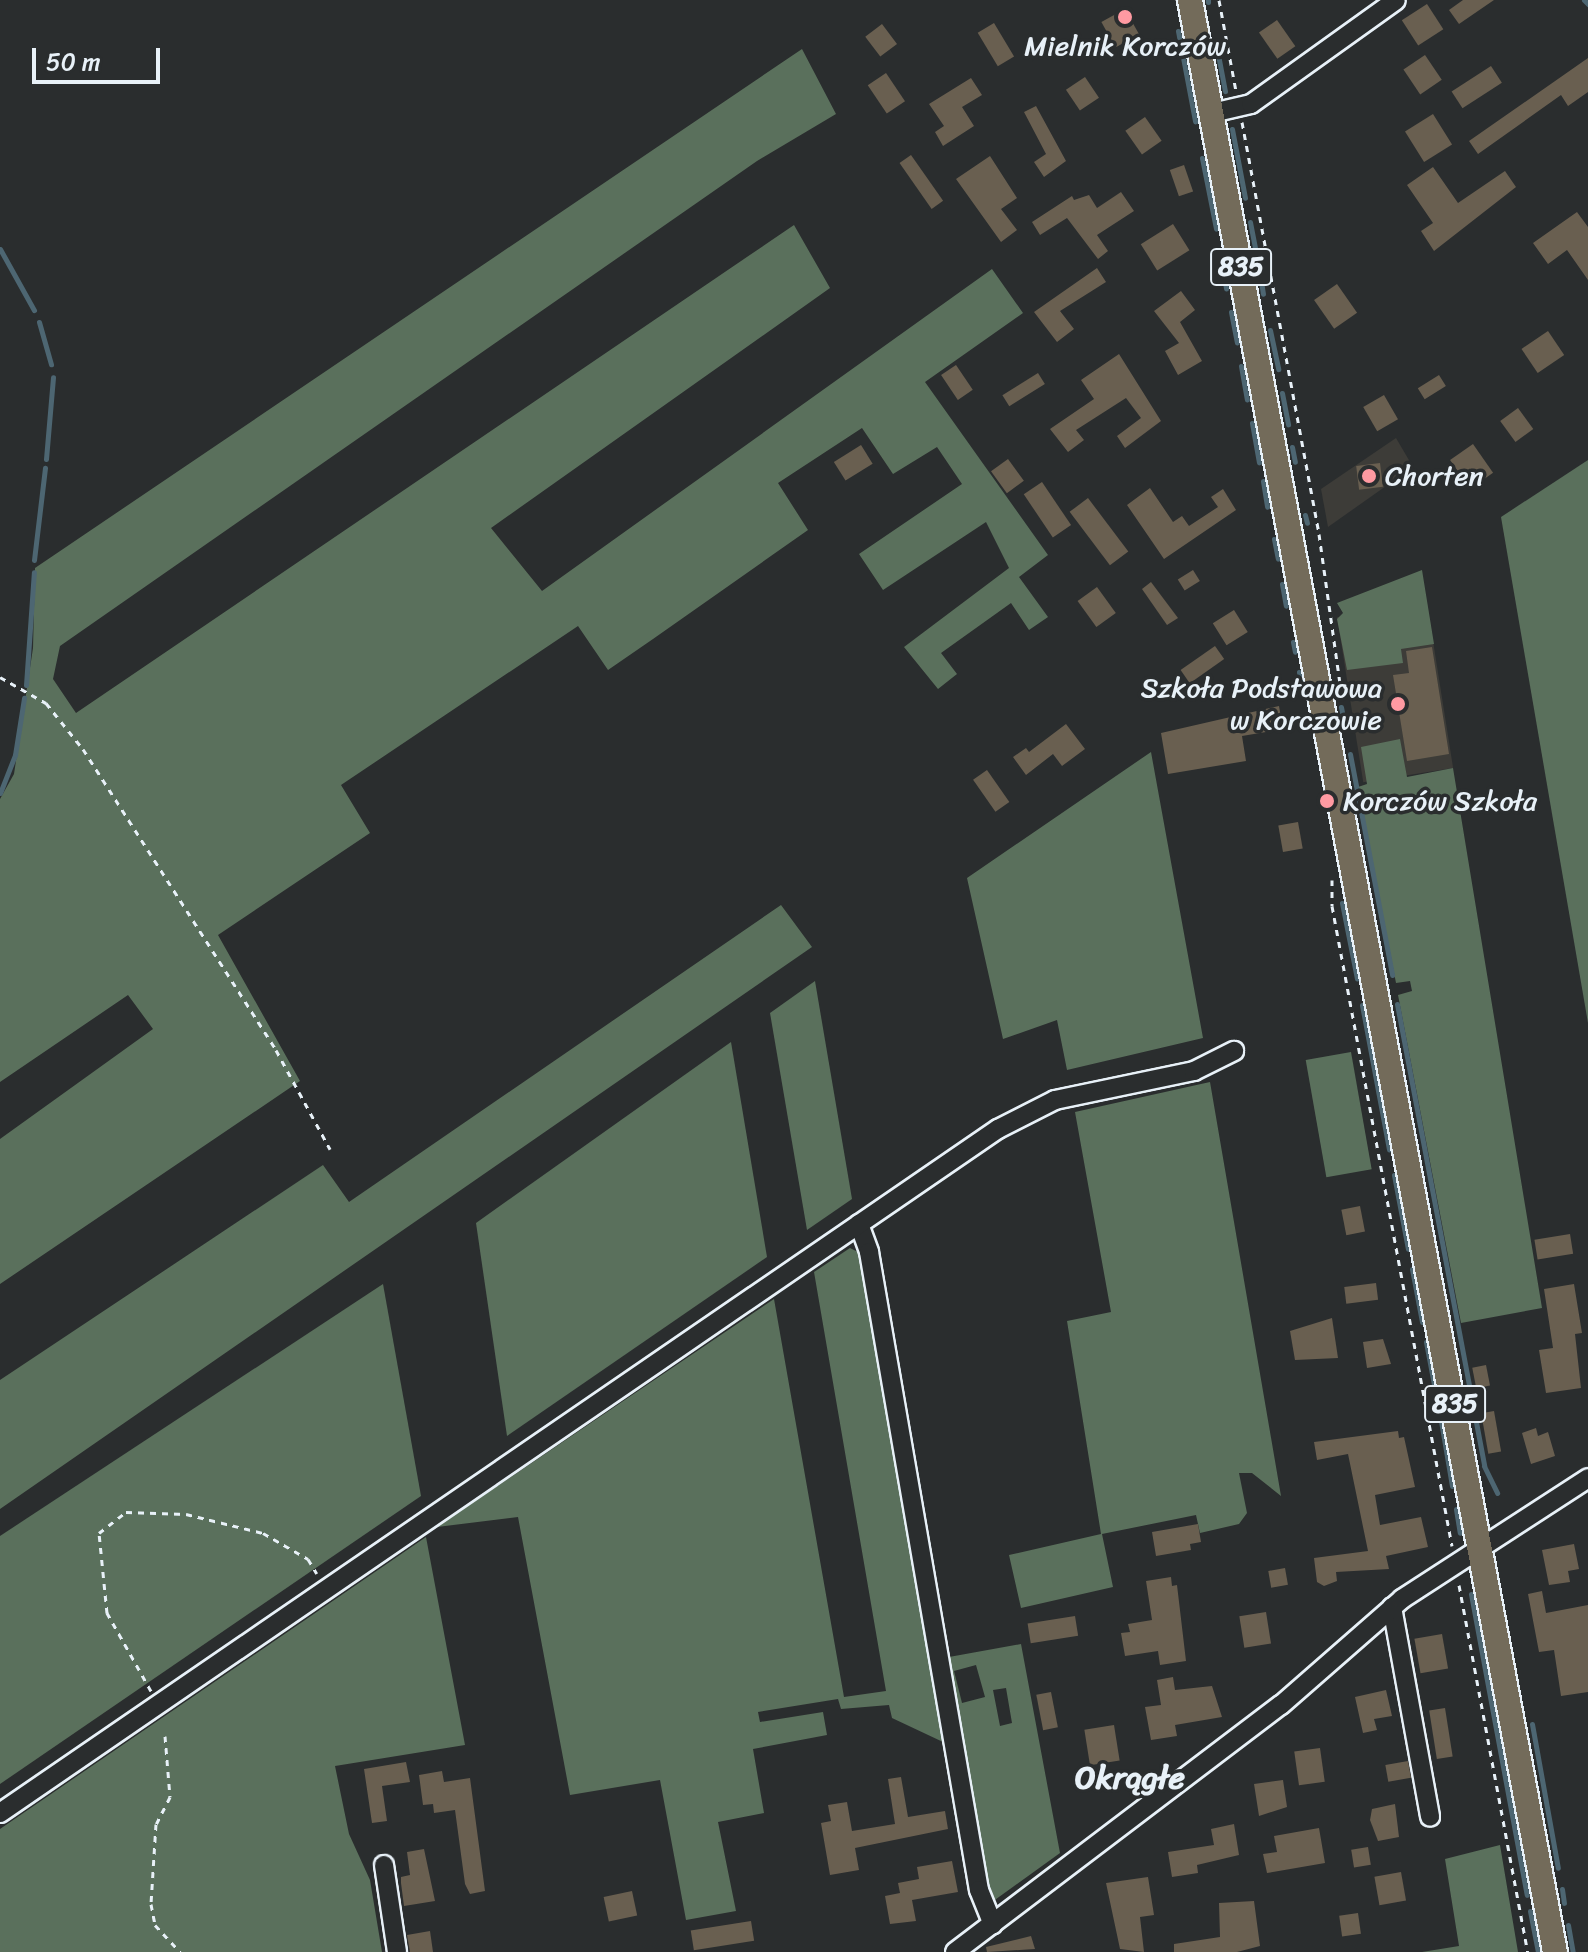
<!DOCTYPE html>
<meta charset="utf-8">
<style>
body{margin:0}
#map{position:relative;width:1588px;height:1952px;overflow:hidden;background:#2a2d2e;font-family:Sriracha,sans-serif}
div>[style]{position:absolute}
.built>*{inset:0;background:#3d3c38;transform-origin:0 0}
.green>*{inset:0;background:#5a705c;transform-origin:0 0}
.stream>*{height:5px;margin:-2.5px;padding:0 2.5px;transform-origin:2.5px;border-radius:2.5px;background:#4d6672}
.building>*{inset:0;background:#695f50;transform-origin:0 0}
.path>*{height:3px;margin-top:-1.5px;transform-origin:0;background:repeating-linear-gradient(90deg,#e8f1f8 0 6px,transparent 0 12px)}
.roads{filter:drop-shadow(2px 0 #e8f1f8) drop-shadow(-2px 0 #e8f1f8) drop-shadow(0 2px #e8f1f8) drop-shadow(0 -2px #e8f1f8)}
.minor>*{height:18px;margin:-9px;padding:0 9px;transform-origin:9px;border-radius:9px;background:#2a2d2e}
.major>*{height:24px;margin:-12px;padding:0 12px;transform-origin:12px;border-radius:12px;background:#736b5a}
.dots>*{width:22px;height:22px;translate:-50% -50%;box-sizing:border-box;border:4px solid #2a2d2e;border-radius:50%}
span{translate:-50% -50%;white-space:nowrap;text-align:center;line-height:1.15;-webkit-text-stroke:7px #2a2d2e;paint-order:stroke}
.shield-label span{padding:2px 6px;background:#2a2d2e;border:2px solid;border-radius:6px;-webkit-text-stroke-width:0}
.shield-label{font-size:26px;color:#e8f1f8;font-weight:700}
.poi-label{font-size:28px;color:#e8f1f8}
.left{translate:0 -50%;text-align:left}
.right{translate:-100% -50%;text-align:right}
.quarter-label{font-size:32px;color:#e8f1f8;font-weight:700}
.scale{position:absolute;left:32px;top:48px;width:128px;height:36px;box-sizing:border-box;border:4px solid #e8f1f8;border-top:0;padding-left:10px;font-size:24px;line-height:28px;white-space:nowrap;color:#e8f1f8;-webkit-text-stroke:6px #2a2d2e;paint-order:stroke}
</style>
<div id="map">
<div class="built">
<i style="clip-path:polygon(1396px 438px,1413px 467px,1328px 527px,1321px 489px)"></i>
<i style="left:1427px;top:603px;width:167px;height:91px;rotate:81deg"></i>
</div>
<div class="green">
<i style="clip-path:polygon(802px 49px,836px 114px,757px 161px,60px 646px,53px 679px,76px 713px,794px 225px,830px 288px,491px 528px,542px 591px,992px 269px,1023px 313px,925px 382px,1048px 555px,1019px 577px,1048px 617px,1029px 630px,1011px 603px,941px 653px,957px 674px,938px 689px,904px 647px,1009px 568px,986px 522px,883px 590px,859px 554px,962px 484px,937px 447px,893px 474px,862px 428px,778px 483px,808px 530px,653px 639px,608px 670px,578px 626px,341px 785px,370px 833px,218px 935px,300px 1081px,0 1284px,0 1139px,153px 1029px,128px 995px,0 1082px,0 799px,14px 774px,33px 648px,35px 568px)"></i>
<i style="clip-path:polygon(1588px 460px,1588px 1023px,1501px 517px)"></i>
<i style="clip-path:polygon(1422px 570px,1434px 644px,1401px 649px,1403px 663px,1347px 670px,1337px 619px,1343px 613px,1337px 603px)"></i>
<i style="clip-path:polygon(1400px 739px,1407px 777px,1453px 768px,1542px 1308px,1461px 1323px,1398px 995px,1412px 991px,1410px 981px,1396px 983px,1358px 787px,1367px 784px,1361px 747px)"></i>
<i style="clip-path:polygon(1151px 752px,1203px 1038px,1067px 1070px,1057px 1020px,1003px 1039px,967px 878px)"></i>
<i style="clip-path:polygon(781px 905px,812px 947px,0 1509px,0 1380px,323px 1165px,349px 1202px)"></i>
<i style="clip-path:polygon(815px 981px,852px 1199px,807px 1230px,770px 1013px)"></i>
<i style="clip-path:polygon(731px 1042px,767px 1257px,507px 1436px,476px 1223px)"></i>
<i style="left:1351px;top:1052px;width:119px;height:46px;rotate:80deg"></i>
<i style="clip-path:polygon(1210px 1082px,1281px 1496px,1252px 1473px,1239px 1473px,1247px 1513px,1239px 1524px,1200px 1533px,1196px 1515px,1102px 1534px,1113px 1587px,1021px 1608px,1009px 1555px,1101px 1534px,1067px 1321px,1111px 1312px,1075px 1112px)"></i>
<i style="clip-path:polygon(850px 1248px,860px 1253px,943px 1742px,892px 1718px,889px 1705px,841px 1709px,838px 1699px,758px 1712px,760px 1722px,823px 1712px,827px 1735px,753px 1749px,764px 1813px,718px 1822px,736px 1911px,686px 1920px,660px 1780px,570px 1795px,518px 1517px,437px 1527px,774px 1299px,844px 1697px,886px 1691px,814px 1272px)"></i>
<i style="clip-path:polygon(383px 1284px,421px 1496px,0 1784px,0 1536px)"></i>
<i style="clip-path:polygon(426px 1537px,465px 1745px,335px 1766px,349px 1834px,370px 1880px,382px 1952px,0 1952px,0 1829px)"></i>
<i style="clip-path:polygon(evenodd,1021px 1644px,1060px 1853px,992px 1902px,949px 1657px,1021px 1644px,976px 1665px,985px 1697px,962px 1703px,954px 1671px,976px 1665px,1021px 1644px,1006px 1688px,1012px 1723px,1000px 1726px,993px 1690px,1006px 1688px)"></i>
<i style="clip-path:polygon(1500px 1845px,1518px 1952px,1422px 1952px,1459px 1946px,1445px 1859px)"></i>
</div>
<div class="stream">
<i style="left:1208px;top:0;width:2px;rotate:90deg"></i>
<i style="left:1584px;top:0;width:6px;rotate:45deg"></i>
<i style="left:1178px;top:31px;width:92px;rotate:79.3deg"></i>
<i style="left:1216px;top:44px;width:48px;rotate:79.2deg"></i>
<i style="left:1232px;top:129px;width:70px;rotate:79.3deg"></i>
<i style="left:1202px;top:158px;width:72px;rotate:78.8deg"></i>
<i style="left:1250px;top:222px;width:32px;rotate:79deg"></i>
<i style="left:0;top:249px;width:70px;rotate:60.9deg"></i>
<i style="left:1220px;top:254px;width:35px;rotate:80deg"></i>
<i style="left:1260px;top:275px;width:19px;rotate:81deg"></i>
<i style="left:1231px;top:312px;width:31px;rotate:79deg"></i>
<i style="left:39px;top:322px;width:44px;rotate:74.1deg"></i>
<i style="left:1270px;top:330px;width:40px;rotate:78deg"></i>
<i style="left:1241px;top:366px;width:34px;rotate:80deg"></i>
<i style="left:1282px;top:393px;width:32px;rotate:79deg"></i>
<i style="left:1252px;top:423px;width:40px;rotate:80deg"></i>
<i style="left:1292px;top:447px;width:15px;rotate:79deg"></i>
<i style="left:46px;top:459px;width:82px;rotate:-85.1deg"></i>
<i style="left:1263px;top:481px;width:26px;rotate:81deg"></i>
<i style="left:1305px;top:515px;width:8px;rotate:76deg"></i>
<i style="left:1274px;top:539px;width:20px;rotate:79deg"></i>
<i style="left:34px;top:560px;width:93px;rotate:-83.2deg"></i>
<i style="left:1282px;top:584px;width:22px;rotate:80deg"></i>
<i style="left:1293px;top:642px;width:10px;rotate:79deg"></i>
<i style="left:1299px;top:672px;width:15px;rotate:79deg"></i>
<i style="left:26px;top:685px;width:113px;rotate:-86deg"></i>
<i style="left:1341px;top:707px;width:16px;rotate:79deg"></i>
<i style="left:1350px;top:754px;width:225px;rotate:79.2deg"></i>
<i style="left:0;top:793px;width:41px;rotate:-68.5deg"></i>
<i style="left:15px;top:755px;width:58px;rotate:-81deg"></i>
<i style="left:1342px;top:903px;width:77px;rotate:78.8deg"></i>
<i style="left:1397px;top:1004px;width:470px;rotate:79.3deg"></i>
<i style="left:1484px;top:1466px;width:30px;rotate:64deg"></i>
<i style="left:1362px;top:1005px;width:147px;rotate:79.4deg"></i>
<i style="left:1394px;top:1175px;width:75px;rotate:79.3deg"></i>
<i style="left:1412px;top:1269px;width:54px;rotate:79.3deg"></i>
<i style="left:1426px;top:1342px;width:49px;rotate:79.4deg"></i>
<i style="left:1440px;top:1415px;width:72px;rotate:80.4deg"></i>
<i style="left:1456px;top:1509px;width:24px;rotate:81deg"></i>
<i style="left:1471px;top:1594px;width:306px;rotate:79.5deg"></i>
<i style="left:1532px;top:1724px;width:146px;rotate:79.8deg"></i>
<i style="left:1562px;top:1889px;width:14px;rotate:82deg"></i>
<i style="left:1530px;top:1911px;width:42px;rotate:79deg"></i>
<i style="left:1568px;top:1925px;width:27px;rotate:80deg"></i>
</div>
<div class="building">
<i style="clip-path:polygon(1463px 0,1494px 0,1459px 24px,1449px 10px)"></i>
<i style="left:1427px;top:4px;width:30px;height:30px;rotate:57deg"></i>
<i style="left:1125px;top:9px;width:29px;height:27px;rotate:61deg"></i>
<i style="left:1277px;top:20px;width:32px;height:22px;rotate:55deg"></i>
<i style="left:994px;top:23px;width:39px;height:19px;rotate:59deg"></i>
<i style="left:882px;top:24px;width:25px;height:21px;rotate:53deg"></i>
<i style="left:1425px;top:55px;width:30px;height:26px;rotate:56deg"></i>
<i style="clip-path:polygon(1588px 58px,1588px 92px,1568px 106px,1561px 95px,1478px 154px,1469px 141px)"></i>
<i style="left:1491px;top:66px;width:20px;height:47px;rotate:57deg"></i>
<i style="left:886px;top:73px;width:34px;height:22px;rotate:56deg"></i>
<i style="left:1085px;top:77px;width:25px;height:23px;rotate:56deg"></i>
<i style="clip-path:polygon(971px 78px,982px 95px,962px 107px,974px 126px,943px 146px,935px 132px,944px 126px,929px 104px)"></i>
<i style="clip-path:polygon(1036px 106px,1066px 161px,1044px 177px,1034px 162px,1046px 154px,1024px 112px)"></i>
<i style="left:1433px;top:114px;width:36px;height:33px;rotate:58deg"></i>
<i style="left:1145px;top:117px;width:29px;height:24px;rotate:55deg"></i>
<i style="left:911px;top:155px;width:56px;height:14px;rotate:55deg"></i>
<i style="clip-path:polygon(990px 156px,1017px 198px,1001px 209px,1017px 230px,1001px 242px,956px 179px)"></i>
<i style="left:1184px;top:165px;width:28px;height:15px;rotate:71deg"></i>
<i style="clip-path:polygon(1433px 167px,1458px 203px,1505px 171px,1516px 187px,1434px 251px,1421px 231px,1433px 223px,1407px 185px)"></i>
<i style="clip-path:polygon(1121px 192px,1134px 211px,1097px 235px,1108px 251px,1098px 259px,1067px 218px,1040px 235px,1032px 222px,1072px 196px,1074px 200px,1089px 195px,1097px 208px)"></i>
<i style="clip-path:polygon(1577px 212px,1588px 227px,1588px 280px,1567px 250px,1548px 264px,1533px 243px)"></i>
<i style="left:1173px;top:224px;width:31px;height:38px;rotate:58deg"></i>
<i style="clip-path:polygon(1097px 268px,1106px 282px,1060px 311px,1074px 329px,1057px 342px,1034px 312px)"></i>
<i style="left:1337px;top:284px;width:35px;height:28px;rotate:55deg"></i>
<i style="clip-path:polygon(1181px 291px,1195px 310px,1180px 322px,1202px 361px,1178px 375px,1165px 351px,1179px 343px,1154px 311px)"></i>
<i style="left:1548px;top:331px;width:29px;height:32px;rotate:56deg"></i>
<i style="clip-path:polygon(1119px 354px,1161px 421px,1125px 448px,1117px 436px,1141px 418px,1126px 398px,1076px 430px,1084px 440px,1068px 452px,1050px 429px,1094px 399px,1081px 380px)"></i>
<i style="left:956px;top:365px;width:30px;height:18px;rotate:56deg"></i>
<i style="left:1038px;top:373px;width:13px;height:42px;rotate:58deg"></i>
<i style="left:1439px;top:375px;width:13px;height:25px;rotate:58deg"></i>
<i style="left:1384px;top:395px;width:28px;height:24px;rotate:60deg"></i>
<i style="left:1518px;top:408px;width:26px;height:22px;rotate:54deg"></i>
<i style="left:1473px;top:444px;width:35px;height:28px;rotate:55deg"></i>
<i style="left:861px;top:445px;width:22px;height:32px;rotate:58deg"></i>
<i style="left:1008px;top:459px;width:27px;height:21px;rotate:54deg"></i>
<i style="left:1380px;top:463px;width:24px;height:24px;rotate:83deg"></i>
<i style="left:1042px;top:482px;width:52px;height:22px;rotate:56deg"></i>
<i style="clip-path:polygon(1150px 488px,1173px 522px,1182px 516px,1189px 526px,1218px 507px,1211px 497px,1223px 489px,1236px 510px,1164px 559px,1127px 505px)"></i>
<i style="left:1088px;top:498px;width:67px;height:23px;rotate:53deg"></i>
<i style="left:1193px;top:570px;width:13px;height:18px;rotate:58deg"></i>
<i style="clip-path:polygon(1151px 582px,1178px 618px,1167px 625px,1142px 589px)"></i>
<i style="left:1097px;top:587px;width:32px;height:24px;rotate:54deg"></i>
<i style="left:1234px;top:610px;width:26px;height:25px;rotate:58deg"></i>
<i style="left:1215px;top:646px;width:16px;height:42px;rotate:55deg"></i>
<i style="clip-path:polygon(1432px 647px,1449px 754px,1407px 761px,1393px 675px,1409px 673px,1406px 651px)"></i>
<i style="clip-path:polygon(1279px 706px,1283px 729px,1242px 736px,1246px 761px,1168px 774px,1161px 733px)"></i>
<i style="clip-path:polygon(1066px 724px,1085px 749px,1062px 766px,1053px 754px,1026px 775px,1013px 757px,1026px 748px,1029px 752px)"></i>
<i style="left:987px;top:770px;width:39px;height:17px;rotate:55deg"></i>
<i style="left:1298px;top:822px;width:27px;height:20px;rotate:80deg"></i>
<i style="left:1360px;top:1206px;width:26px;height:19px;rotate:79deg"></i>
<i style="left:1570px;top:1234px;width:20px;height:36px;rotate:81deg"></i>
<i style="left:1376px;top:1283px;width:17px;height:32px;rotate:83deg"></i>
<i style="clip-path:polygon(1574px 1284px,1582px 1333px,1575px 1334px,1581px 1388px,1546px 1393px,1539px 1350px,1553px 1348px,1544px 1289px)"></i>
<i style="clip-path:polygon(1332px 1318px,1338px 1358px,1295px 1360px,1290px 1331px)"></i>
<i style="clip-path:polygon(1383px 1339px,1391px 1364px,1367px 1368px,1363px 1342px)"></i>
<i style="left:1486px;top:1365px;width:21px;height:14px;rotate:79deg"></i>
<i style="left:1494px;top:1411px;width:41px;height:13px;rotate:80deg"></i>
<i style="clip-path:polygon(1536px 1428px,1538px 1436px,1548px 1432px,1555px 1456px,1531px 1464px,1522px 1433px)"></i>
<i style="clip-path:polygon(1398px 1431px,1399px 1438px,1404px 1437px,1415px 1487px,1375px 1495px,1380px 1525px,1421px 1517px,1428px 1547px,1386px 1556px,1389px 1569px,1336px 1572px,1337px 1581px,1324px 1586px,1317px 1582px,1314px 1558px,1368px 1551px,1348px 1454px,1317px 1460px,1314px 1442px)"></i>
<i style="clip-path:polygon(1198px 1524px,1201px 1542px,1190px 1544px,1191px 1550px,1156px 1556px,1152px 1532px)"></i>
<i style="clip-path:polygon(1574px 1544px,1579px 1569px,1568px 1571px,1570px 1582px,1549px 1585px,1542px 1550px)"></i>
<i style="left:1285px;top:1568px;width:17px;height:17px;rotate:80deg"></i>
<i style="clip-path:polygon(1171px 1577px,1172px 1586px,1177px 1585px,1186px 1661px,1160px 1665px,1158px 1651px,1125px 1656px,1121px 1633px,1130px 1632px,1128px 1624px,1152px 1620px,1146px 1581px)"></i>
<i style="clip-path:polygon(1542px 1591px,1546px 1613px,1588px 1605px,1588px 1692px,1561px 1696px,1554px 1650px,1539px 1652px,1528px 1594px)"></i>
<i style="left:1266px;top:1612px;width:32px;height:27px;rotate:81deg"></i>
<i style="left:1075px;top:1616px;width:20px;height:48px;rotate:81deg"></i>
<i style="left:1442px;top:1634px;width:35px;height:28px;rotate:80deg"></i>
<i style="clip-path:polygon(1173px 1677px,1175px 1690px,1212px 1686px,1222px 1717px,1175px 1725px,1177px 1736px,1151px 1740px,1145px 1707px,1161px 1705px,1157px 1680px)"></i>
<i style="clip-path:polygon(1386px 1690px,1392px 1716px,1374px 1719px,1377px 1730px,1363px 1733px,1355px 1697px)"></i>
<i style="left:1051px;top:1692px;width:36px;height:15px;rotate:79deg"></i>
<i style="left:1445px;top:1708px;width:49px;height:16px;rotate:81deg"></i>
<i style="left:1114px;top:1725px;width:36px;height:30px;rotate:81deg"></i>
<i style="left:1320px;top:1748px;width:34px;height:26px;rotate:82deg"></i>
<i style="left:1408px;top:1761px;width:17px;height:23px;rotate:80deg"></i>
<i style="clip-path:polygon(406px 1762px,410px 1782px,382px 1786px,387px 1821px,372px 1823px,364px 1769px)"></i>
<i style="clip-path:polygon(442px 1771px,444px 1782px,470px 1778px,485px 1891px,470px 1894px,465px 1884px,455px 1810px,434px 1813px,433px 1804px,423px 1805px,419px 1775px)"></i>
<i style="clip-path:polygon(901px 1777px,908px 1817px,945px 1811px,948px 1829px,855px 1848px,859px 1870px,830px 1875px,821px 1823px,831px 1821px,828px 1805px,847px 1802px,852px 1831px,895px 1824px,888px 1779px)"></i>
<i style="clip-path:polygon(1283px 1780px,1287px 1807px,1259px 1816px,1254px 1784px)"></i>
<i style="clip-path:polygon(1395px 1804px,1399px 1837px,1378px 1841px,1370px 1820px,1372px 1809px)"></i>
<i style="clip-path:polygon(1234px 1824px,1239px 1855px,1197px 1865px,1198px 1873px,1172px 1877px,1168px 1852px,1214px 1845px,1211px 1829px)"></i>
<i style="clip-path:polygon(1319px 1828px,1325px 1863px,1267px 1873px,1263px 1854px,1277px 1852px,1274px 1836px)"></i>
<i style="left:1368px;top:1847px;width:18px;height:17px;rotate:81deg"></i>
<i style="clip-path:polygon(424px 1849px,435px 1901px,404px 1906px,401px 1883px,401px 1877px,410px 1875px,407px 1852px)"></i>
<i style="clip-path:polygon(952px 1861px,958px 1892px,912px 1900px,916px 1921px,890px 1924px,885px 1896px,900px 1893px,898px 1883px,919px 1879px,917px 1867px)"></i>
<i style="left:1401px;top:1872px;width:29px;height:27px;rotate:80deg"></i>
<i style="clip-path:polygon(1148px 1877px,1154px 1915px,1140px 1917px,1144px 1952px,1120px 1949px,1106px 1883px)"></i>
<i style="left:632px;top:1891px;width:25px;height:29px;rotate:78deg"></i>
<i style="clip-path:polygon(1254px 1901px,1260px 1946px,1237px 1952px,1174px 1952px,1174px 1944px,1220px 1937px,1219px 1903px)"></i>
<i style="left:1358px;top:1913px;width:21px;height:19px;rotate:82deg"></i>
<i style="left:751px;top:1921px;width:20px;height:61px;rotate:81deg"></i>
<i style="clip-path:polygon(430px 1931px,433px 1952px,410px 1952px,407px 1935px)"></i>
<i style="clip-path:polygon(1031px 1936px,1035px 1949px,987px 1952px,986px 1947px)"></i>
</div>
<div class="path">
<i style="left:1219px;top:0;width:93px;rotate:79.4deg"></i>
<i style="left:1242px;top:122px;width:419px;rotate:79.4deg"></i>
<i style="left:1319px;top:534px;width:158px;rotate:82deg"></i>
<i style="left:0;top:677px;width:53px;rotate:29.5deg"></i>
<i style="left:46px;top:703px;width:59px;rotate:51.2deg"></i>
<i style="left:83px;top:749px;width:358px;rotate:57.3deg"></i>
<i style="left:276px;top:1050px;width:113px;rotate:61.4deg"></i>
<i style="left:1332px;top:880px;width:26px;rotate:90deg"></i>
<i style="left:1332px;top:906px;width:651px;rotate:79.38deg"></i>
<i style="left:1459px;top:1585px;width:373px;rotate:79.4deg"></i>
<i style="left:151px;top:1691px;width:90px;rotate:-119.4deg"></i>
<i style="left:107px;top:1613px;width:80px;rotate:-95.7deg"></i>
<i style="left:99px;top:1533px;width:34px;rotate:-38deg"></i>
<i style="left:126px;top:1512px;width:60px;rotate:1.9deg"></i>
<i style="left:186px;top:1514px;width:79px;rotate:13.9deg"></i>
<i style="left:263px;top:1533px;width:52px;rotate:30deg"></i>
<i style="left:308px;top:1559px;width:17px;rotate:59deg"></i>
<i style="left:165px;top:1736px;width:61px;rotate:85.3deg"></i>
<i style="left:170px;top:1797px;width:30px;rotate:117deg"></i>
<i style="left:156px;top:1824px;width:80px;rotate:93.6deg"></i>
<i style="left:151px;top:1904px;width:21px;rotate:79deg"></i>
<i style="left:155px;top:1925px;width:37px;rotate:47deg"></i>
</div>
<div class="roads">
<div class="minor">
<i style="left:1212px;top:113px;width:40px;rotate:-13deg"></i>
<i style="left:1251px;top:104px;width:178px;rotate:-35.6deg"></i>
<i style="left:859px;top:1224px;width:30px;rotate:70deg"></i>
<i style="left:869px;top:1252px;width:647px;rotate:80.22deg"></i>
<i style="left:979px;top:1890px;width:37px;rotate:68deg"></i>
<i style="left:1392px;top:1607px;width:213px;rotate:79.7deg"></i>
<i style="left:0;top:1813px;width:1210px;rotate:-34.43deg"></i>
<i style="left:998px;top:1129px;width:64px;rotate:-27deg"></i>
<i style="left:1055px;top:1100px;width:142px;rotate:-11.8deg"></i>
<i style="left:1194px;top:1071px;width:45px;rotate:-26.6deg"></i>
<i style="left:384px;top:1865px;width:88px;rotate:81.5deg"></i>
<i style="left:955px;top:1952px;width:409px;rotate:-37.2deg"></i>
<i style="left:1281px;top:1705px;width:161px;rotate:-41.2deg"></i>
<i style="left:1402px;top:1599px;width:222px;rotate:-33deg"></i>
</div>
<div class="major">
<i style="left:1190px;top:0;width:1986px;rotate:79.41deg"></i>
</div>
</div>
<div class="dots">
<i style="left:1125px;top:17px;background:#ff9aa2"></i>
<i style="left:1369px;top:476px;background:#ff9aa2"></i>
<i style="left:1398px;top:704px;background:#ff9aa2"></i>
<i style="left:1327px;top:801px;background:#ff9aa2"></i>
</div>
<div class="shield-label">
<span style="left:1241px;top:267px">835</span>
<span style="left:1455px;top:1404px">835</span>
</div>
<div class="poi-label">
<span style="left:1125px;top:46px">Mielnik Korczów</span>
<span class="left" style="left:1385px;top:476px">Chorten</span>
<span class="right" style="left:1382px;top:704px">Szkoła Podstawowa<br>w Korczowie</span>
<span class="left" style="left:1343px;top:801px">Korczów Szkoła</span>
</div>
<div class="quarter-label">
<span style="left:1130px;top:1778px">Okrągłe</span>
</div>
<div class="scale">50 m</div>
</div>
